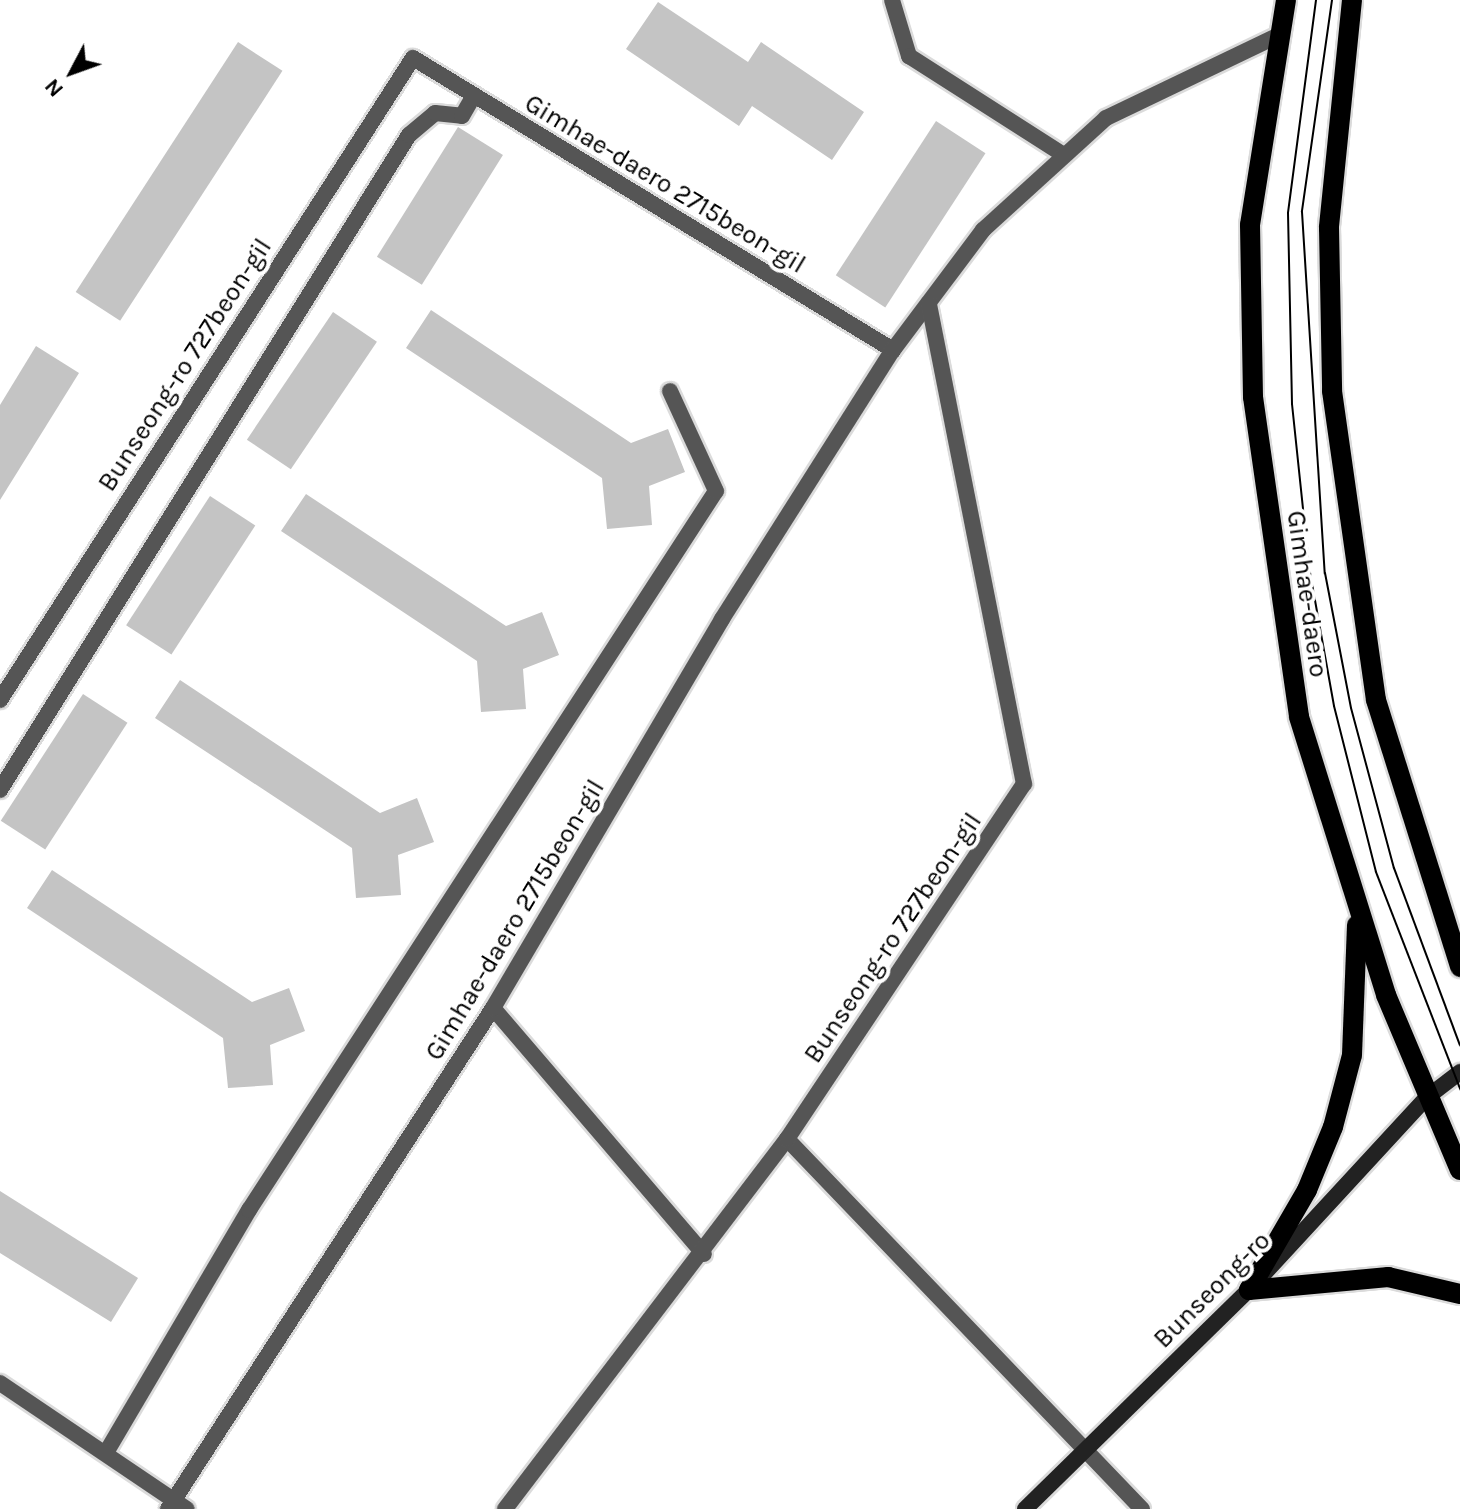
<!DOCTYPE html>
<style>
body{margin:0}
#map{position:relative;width:1460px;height:1509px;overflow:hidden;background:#fff;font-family:Karla,sans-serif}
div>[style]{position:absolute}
.building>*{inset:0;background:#c4c4c4;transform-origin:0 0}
.roads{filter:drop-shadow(2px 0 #dbdbdb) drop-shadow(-2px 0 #dbdbdb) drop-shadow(0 2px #dbdbdb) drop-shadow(0 -2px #dbdbdb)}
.lane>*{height:16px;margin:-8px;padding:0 8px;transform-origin:8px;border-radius:8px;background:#555}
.street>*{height:16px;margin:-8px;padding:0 8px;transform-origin:8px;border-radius:8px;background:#555}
.secondary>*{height:16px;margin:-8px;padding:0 8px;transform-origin:8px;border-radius:8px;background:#222}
.primary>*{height:20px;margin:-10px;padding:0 10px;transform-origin:10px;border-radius:10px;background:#000}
.tram>*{height:2px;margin:-1px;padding:0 1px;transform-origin:1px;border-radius:1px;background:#000}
span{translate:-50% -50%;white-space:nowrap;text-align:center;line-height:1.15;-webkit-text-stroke:8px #fff;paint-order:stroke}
.street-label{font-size:26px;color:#000}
.north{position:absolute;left:32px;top:32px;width:80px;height:80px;-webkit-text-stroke:6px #fff;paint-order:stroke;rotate:229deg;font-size:22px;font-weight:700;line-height:32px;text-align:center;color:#000}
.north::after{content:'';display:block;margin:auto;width:28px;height:36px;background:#000;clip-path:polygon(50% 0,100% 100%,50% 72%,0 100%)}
</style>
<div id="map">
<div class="building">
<i style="clip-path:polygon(658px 2px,748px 62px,761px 42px,864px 112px,832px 160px,752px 106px,739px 126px,626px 49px)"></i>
<i style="left:238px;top:42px;width:53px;height:298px;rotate:33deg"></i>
<i style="left:936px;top:121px;width:59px;height:184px;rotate:33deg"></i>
<i style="left:458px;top:127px;width:53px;height:153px;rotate:32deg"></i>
<i style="clip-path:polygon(431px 310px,631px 443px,668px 429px,685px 472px,649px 486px,652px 525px,607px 529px,602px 478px,406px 348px)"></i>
<i style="left:333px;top:312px;width:53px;height:154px;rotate:34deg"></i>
<i style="clip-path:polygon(36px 346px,79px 373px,0 500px,0 405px)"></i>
<i style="clip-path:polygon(306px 494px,506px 626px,542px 612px,559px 655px,523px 669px,526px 709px,481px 712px,477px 661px,281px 531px)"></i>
<i style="left:210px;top:496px;width:54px;height:154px;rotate:33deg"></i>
<i style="clip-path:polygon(180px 680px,380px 813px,417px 798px,434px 842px,398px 855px,401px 895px,356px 898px,352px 848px,155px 718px)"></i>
<i style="left:83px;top:694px;width:53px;height:151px;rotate:33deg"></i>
<i style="clip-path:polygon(52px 870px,252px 1002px,289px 988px,305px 1031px,270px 1045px,273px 1085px,228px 1088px,223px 1038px,27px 908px)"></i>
<i style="clip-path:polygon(0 1191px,138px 1278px,111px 1322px,0 1253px)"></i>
</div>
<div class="roads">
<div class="lane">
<i style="left:0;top:790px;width:772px;rotate:-58.02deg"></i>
<i style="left:409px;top:135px;width:34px;rotate:-40deg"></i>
<i style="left:435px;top:113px;width:27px;rotate:6deg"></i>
<i style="left:462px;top:116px;width:22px;rotate:-60deg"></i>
<i style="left:107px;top:1451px;width:280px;rotate:-59.5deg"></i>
<i style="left:249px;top:1210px;width:857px;rotate:-57deg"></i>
<i style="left:716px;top:491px;width:110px;rotate:-114.7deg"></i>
</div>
<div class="street">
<i style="left:892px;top:0;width:59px;rotate:73.1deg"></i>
<i style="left:909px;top:56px;width:184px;rotate:32.6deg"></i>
<i style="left:0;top:700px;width:763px;rotate:-57.25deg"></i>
<i style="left:413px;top:58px;width:562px;rotate:31.31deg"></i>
<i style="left:493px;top:1008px;width:324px;rotate:49.4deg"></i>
<i style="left:787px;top:1139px;width:513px;rotate:46.19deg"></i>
<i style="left:0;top:1383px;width:225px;rotate:34deg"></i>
<i style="left:168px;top:1509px;width:597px;rotate:-57.03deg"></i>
<i style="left:493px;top:1008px;width:451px;rotate:-59.5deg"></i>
<i style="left:722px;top:619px;width:319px;rotate:-57.6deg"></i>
<i style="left:893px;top:350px;width:150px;rotate:-53.1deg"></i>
<i style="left:983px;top:230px;width:166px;rotate:-42.3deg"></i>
<i style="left:1106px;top:118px;width:192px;rotate:-25.6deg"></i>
<i style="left:505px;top:1509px;width:465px;rotate:-52.7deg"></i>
<i style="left:787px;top:1139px;width:427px;rotate:-56.3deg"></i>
<i style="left:1024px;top:784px;width:490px;rotate:-101.2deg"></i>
</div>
<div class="secondary">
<i style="left:1025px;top:1509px;width:313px;rotate:-44.4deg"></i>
<i style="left:1249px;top:1290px;width:261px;rotate:-47.3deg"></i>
<i style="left:1426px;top:1098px;width:43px;rotate:-37.4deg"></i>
</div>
<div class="primary">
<i style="left:1286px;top:0;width:228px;rotate:99.1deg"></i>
<i style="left:1250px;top:225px;width:172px;rotate:89deg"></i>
<i style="left:1253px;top:397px;width:323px;rotate:81.8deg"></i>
<i style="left:1299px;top:717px;width:291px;rotate:72.6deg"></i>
<i style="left:1386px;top:995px;width:190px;rotate:67.1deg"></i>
<i style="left:1352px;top:0;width:229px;rotate:95.8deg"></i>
<i style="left:1329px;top:228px;width:163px;rotate:88.9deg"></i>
<i style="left:1332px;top:391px;width:312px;rotate:81.9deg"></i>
<i style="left:1376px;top:700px;width:280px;rotate:72.5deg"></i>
<i style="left:1249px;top:1290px;width:116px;rotate:-59.9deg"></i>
<i style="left:1307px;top:1190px;width:68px;rotate:-67.6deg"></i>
<i style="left:1333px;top:1127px;width:74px;rotate:-75.2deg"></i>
<i style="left:1352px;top:1055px;width:130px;rotate:-87.8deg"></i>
<i style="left:1249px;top:1290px;width:140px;rotate:-5.3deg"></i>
<i style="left:1388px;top:1277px;width:74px;rotate:13.3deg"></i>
</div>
</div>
<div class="tram">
<i style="left:1316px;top:0;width:215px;rotate:97.5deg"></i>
<i style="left:1288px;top:213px;width:191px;rotate:88.8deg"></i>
<i style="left:1292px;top:404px;width:164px;rotate:84deg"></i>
<i style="left:1309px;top:567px;width:141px;rotate:79.8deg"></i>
<i style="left:1334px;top:706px;width:171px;rotate:75.8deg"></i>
<i style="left:1376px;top:872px;width:233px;rotate:68.8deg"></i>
<i style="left:1332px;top:0;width:214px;rotate:98.1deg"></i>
<i style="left:1302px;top:212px;width:362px;rotate:86.4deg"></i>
<i style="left:1325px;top:573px;width:137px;rotate:79.1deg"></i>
<i style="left:1351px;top:708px;width:166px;rotate:75deg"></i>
<i style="left:1394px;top:868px;width:189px;rotate:69.6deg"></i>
</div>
<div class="street-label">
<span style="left:665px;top:184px;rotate:31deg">Gimhae-daero 2715beon-gil</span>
<span style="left:185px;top:365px;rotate:-57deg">Bunseong-ro 727beon-gil</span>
<span style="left:1307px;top:594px;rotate:82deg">Gimhae-daero</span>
<span style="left:515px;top:920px;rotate:-59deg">Gimhae-daero 2715beon-gil</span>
<span style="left:893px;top:938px;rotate:-56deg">Bunseong-ro 727beon-gil</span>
<span style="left:1212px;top:1290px;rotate:-45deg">Bunseong-ro</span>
</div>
<div class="north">N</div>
</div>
